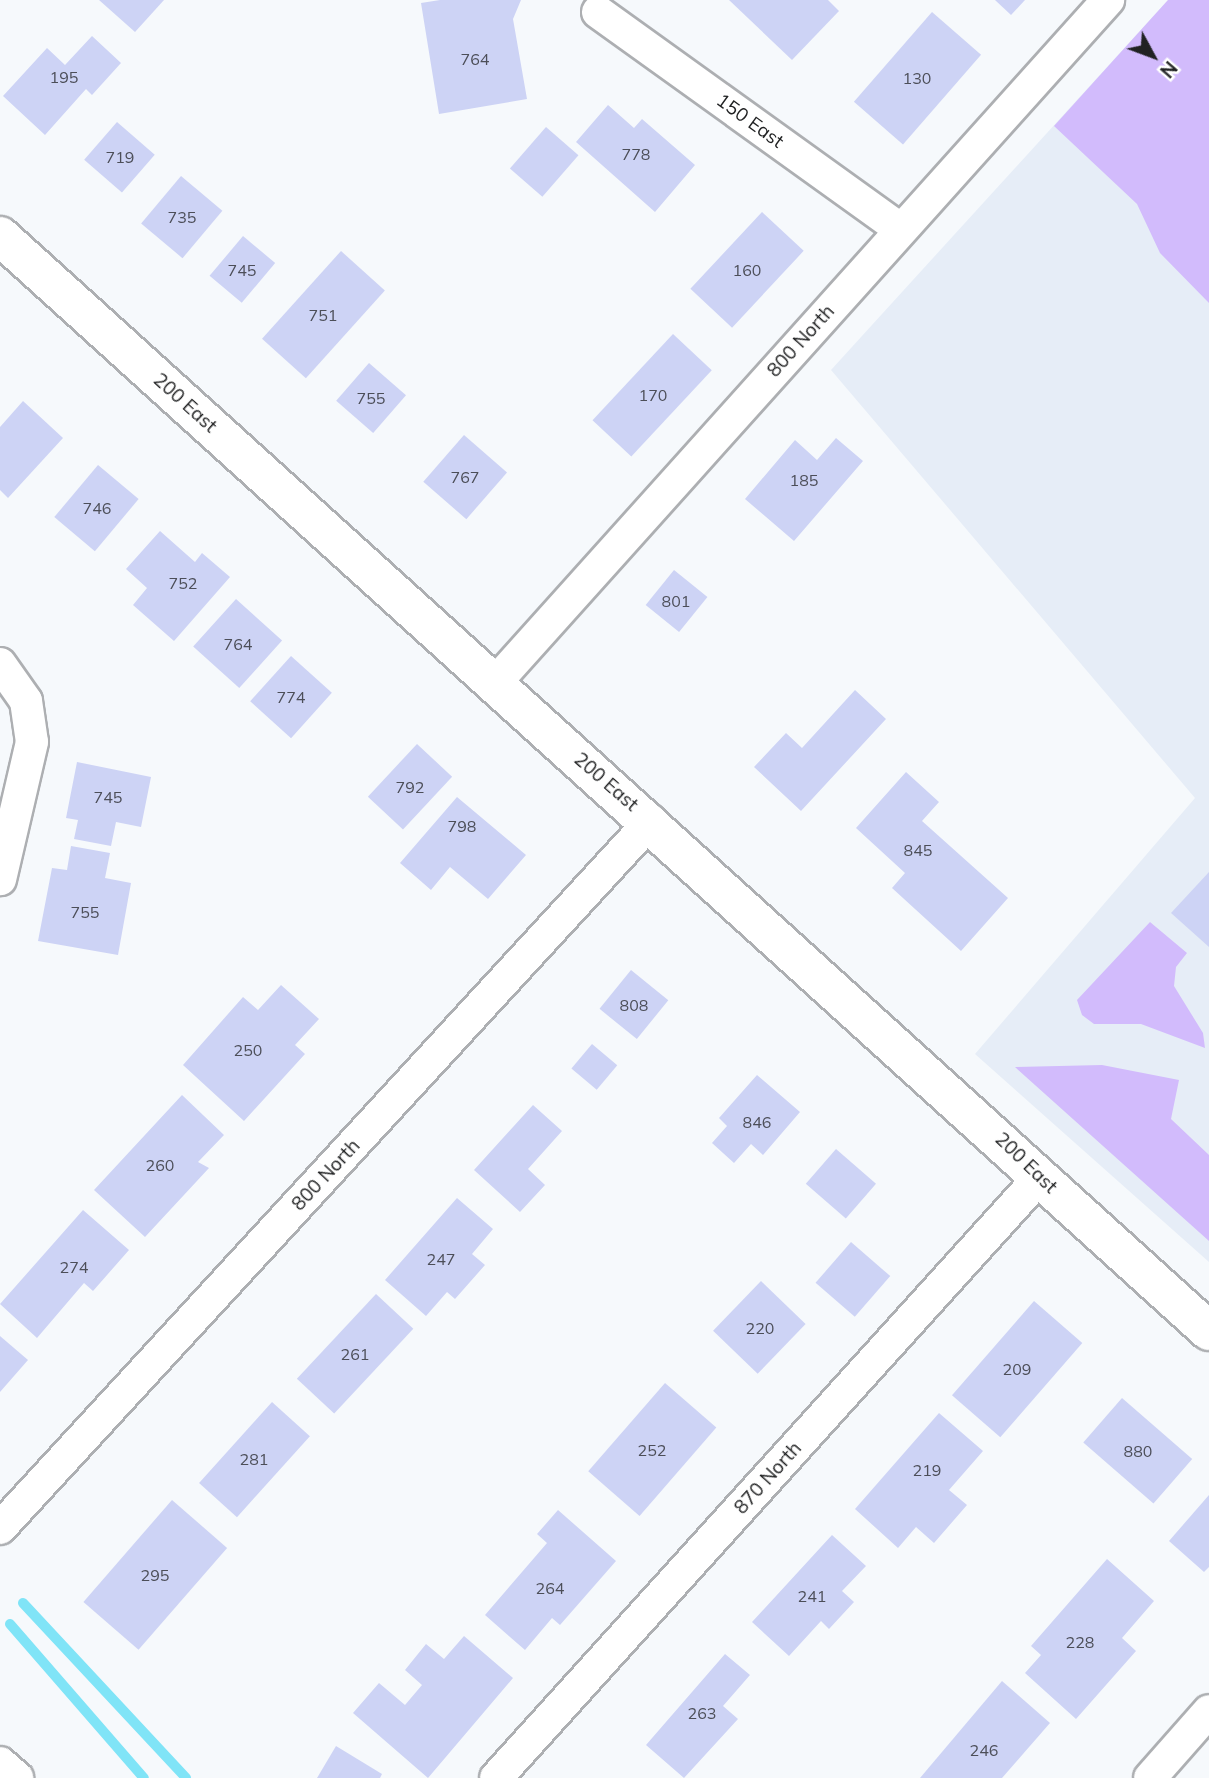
<!DOCTYPE html>
<style>
body{margin:0}
#map{position:relative;width:1209px;height:1778px;overflow:hidden;background:#f6f9fc;font-family:Mulish,sans-serif}
div>[style]{position:absolute}
.built>*{inset:0;background:#e6edf7}
.green>*{inset:0;background:#d2bbfc}
.stream>*{height:10px;margin:-5px;padding:0 5px;transform-origin:5px;border-radius:5px;background:#80e4f7}
.building>*{inset:0;background:#cdd3f5;transform-origin:0 0}
.roads{filter:drop-shadow(2px 0 #adafb2) drop-shadow(-2px 0 #adafb2) drop-shadow(0 2px #adafb2) drop-shadow(0 -2px #adafb2)}
.street>*{height:32px;margin:-16px;padding:0 16px;transform-origin:16px;border-radius:16px;background:#fff}
.secondary>*{height:38px;margin:-19px;padding:0 19px;transform-origin:19px;border-radius:19px;background:#fff}
span{translate:-50% -50%;white-space:nowrap;text-align:center;line-height:1.15;-webkit-text-stroke:6px #fff;paint-order:stroke}
.number-label{font-size:16px;color:#4c4e58}
.number-label span{-webkit-text-stroke-width:0}
.street-label{font-size:19px;color:#212223}
.north{position:absolute;left:1118px;top:21px;width:70px;height:70px;-webkit-text-stroke:5px #fff;paint-order:stroke;rotate:131deg;font-size:19px;font-weight:700;line-height:28px;text-align:center;color:#212223}
.north::after{content:'';display:block;margin:auto;width:24px;height:32px;background:#212223;clip-path:polygon(50% 0,100% 100%,50% 72%,0 100%)}
</style>
<div id="map">
<div class="built">
<i style="clip-path:polygon(1168px 0,1209px 0,1209px 1262px,975px 1054px,1195px 798px,831px 370px)"></i>
</div>
<div class="green">
<i style="clip-path:polygon(1168px 0,1209px 0,1209px 303px,1160px 253px,1137px 204px,1054px 126px)"></i>
<i style="clip-path:polygon(1150px 922px,1187px 953px,1176px 967px,1174px 986px,1203px 1033px,1205px 1048px,1141px 1024px,1094px 1024px,1082px 1015px,1077px 1000px)"></i>
<i style="clip-path:polygon(1102px 1065px,1179px 1080px,1171px 1119px,1209px 1155px,1209px 1241px,1015px 1067px)"></i>
</div>
<div class="stream">
<i style="left:23px;top:1603px;width:239px;rotate:47deg"></i>
<i style="left:10px;top:1624px;width:204px;rotate:49deg"></i>
</div>
<div class="building">
<i style="clip-path:polygon(99px 0,164px 0,135px 32px)"></i>
<i style="clip-path:polygon(440px 0,521px 0,513px 19px,527px 99px,439px 114px,421px 3px)"></i>
<i style="clip-path:polygon(729px 0,828px 0,839px 11px,792px 60px)"></i>
<i style="clip-path:polygon(995px 0,1025px 0,1011px 15px)"></i>
<i style="left:932px;top:12px;width:65px;height:119px;rotate:41deg"></i>
<i style="clip-path:polygon(92px 36px,121px 63px,92px 95px,86px 89px,45px 135px,3px 96px,47px 48px,65px 65px)"></i>
<i style="clip-path:polygon(608px 105px,634px 128px,642px 119px,695px 165px,655px 212px,576px 142px)"></i>
<i style="left:117px;top:122px;width:50px;height:50px;rotate:41deg"></i>
<i style="left:546px;top:127px;width:43px;height:55px;rotate:41deg"></i>
<i style="left:181px;top:176px;width:54px;height:62px;rotate:40deg"></i>
<i style="left:762px;top:212px;width:57px;height:105px;rotate:43deg"></i>
<i style="left:243px;top:236px;width:42px;height:52px;rotate:40deg"></i>
<i style="left:341px;top:251px;width:59px;height:118px;rotate:42deg"></i>
<i style="left:673px;top:334px;width:53px;height:118px;rotate:43deg"></i>
<i style="left:369px;top:363px;width:49px;height:50px;rotate:41deg"></i>
<i style="clip-path:polygon(23px 401px,63px 438px,8px 498px,0 490px,0 427px)"></i>
<i style="left:464px;top:435px;width:57px;height:62px;rotate:41deg"></i>
<i style="clip-path:polygon(836px 438px,863px 461px,794px 541px,745px 499px,795px 440px,817px 460px)"></i>
<i style="left:98px;top:465px;width:53px;height:68px;rotate:40deg"></i>
<i style="clip-path:polygon(160px 531px,195px 562px,202px 553px,230px 577px,174px 641px,133px 605px,147px 588px,126px 569px)"></i>
<i style="left:674px;top:570px;width:43px;height:45px;rotate:39deg"></i>
<i style="left:236px;top:599px;width:62px;height:64px;rotate:42deg"></i>
<i style="left:291px;top:656px;width:55px;height:61px;rotate:42deg"></i>
<i style="clip-path:polygon(855px 690px,886px 719px,801px 811px,754px 767px,786px 733px,802px 748px)"></i>
<i style="left:417px;top:744px;width:48px;height:72px;rotate:43deg"></i>
<i style="clip-path:polygon(77px 762px,151px 777px,141px 827px,116px 822px,111px 846px,74px 839px,78px 820px,66px 818px)"></i>
<i style="clip-path:polygon(906px 772px,939px 802px,922px 821px,1008px 898px,961px 951px,892px 888px,905px 873px,856px 828px)"></i>
<i style="clip-path:polygon(457px 797px,526px 855px,488px 899px,450px 867px,431px 890px,400px 863px)"></i>
<i style="clip-path:polygon(71px 846px,110px 853px,105px 878px,131px 883px,118px 955px,38px 941px,52px 868px,67px 870px)"></i>
<i style="clip-path:polygon(1209px 872px,1209px 947px,1171px 913px)"></i>
<i style="left:631px;top:970px;width:48px;height:50px;rotate:39deg"></i>
<i style="clip-path:polygon(281px 985px,319px 1019px,295px 1045px,305px 1054px,244px 1121px,183px 1065px,243px 997px,258px 1010px)"></i>
<i style="left:592px;top:1044px;width:33px;height:32px;rotate:40deg"></i>
<i style="clip-path:polygon(757px 1075px,800px 1112px,763px 1155px,751px 1144px,734px 1163px,712px 1143px,727px 1126px,719px 1118px)"></i>
<i style="clip-path:polygon(182px 1095px,224px 1135px,198px 1162px,209px 1168px,145px 1237px,94px 1190px)"></i>
<i style="clip-path:polygon(533px 1105px,562px 1131px,528px 1169px,545px 1185px,520px 1212px,474px 1170px)"></i>
<i style="left:836px;top:1149px;width:53px;height:46px;rotate:41deg"></i>
<i style="clip-path:polygon(457px 1198px,493px 1229px,472px 1254px,485px 1265px,455px 1299px,447px 1292px,426px 1316px,385px 1280px)"></i>
<i style="clip-path:polygon(83px 1210px,129px 1250px,93px 1291px,84px 1283px,37px 1338px,0 1304px)"></i>
<i style="left:851px;top:1242px;width:52px;height:54px;rotate:41deg"></i>
<i style="left:761px;top:1281px;width:62px;height:69px;rotate:44deg"></i>
<i style="left:376px;top:1294px;width:51px;height:116px;rotate:43deg"></i>
<i style="left:1034px;top:1301px;width:64px;height:125px;rotate:41deg"></i>
<i style="clip-path:polygon(0 1336px,28px 1360px,0 1392px)"></i>
<i style="left:665px;top:1383px;width:68px;height:117px;rotate:41deg"></i>
<i style="left:1122px;top:1398px;width:93px;height:59px;rotate:41deg"></i>
<i style="left:272px;top:1402px;width:51px;height:109px;rotate:42deg"></i>
<i style="clip-path:polygon(939px 1413px,983px 1451px,949px 1490px,967px 1505px,934px 1543px,916px 1527px,898px 1548px,855px 1509px)"></i>
<i style="clip-path:polygon(1209px 1495px,1209px 1567px,1204px 1572px,1169px 1541px)"></i>
<i style="left:172px;top:1500px;width:73px;height:135px;rotate:41deg"></i>
<i style="clip-path:polygon(558px 1510px,616px 1561px,560px 1625px,552px 1618px,525px 1650px,485px 1615px,547px 1543px,537px 1534px)"></i>
<i style="clip-path:polygon(832px 1535px,866px 1566px,842px 1591px,854px 1602px,829px 1629px,821px 1621px,789px 1656px,752px 1622px)"></i>
<i style="clip-path:polygon(1107px 1559px,1154px 1601px,1122px 1638px,1136px 1651px,1076px 1719px,1025px 1673px,1041px 1655px,1031px 1646px)"></i>
<i style="clip-path:polygon(464px 1636px,513px 1678px,428px 1778px,353px 1713px,379px 1683px,405px 1705px,422px 1685px,405px 1670px,426px 1644px,444px 1659px)"></i>
<i style="clip-path:polygon(725px 1654px,750px 1675px,723px 1706px,738px 1719px,684px 1778px,646px 1745px)"></i>
<i style="clip-path:polygon(1002px 1681px,1050px 1723px,1002px 1778px,920px 1778px)"></i>
<i style="clip-path:polygon(336px 1746px,382px 1774px,380px 1778px,317px 1778px)"></i>
</div>
<div class="roads">
<div class="street">
<i style="left:598px;top:12px;width:373px;rotate:35.7deg"></i>
<i style="left:0;top:664px;width:45px;rotate:54.9deg"></i>
<i style="left:26px;top:701px;width:41px;rotate:81.7deg"></i>
<i style="left:32px;top:742px;width:141px;rotate:103.1deg"></i>
<i style="left:495px;top:683px;width:918px;rotate:-48.09deg"></i>
<i style="left:0;top:1528px;width:961px;rotate:-47.36deg"></i>
<i style="left:0;top:1763px;width:23px;rotate:41deg"></i>
<i style="left:496px;top:1778px;width:811px;rotate:-47.85deg"></i>
<i style="left:1150px;top:1778px;width:89px;rotate:-48.6deg"></i>
</div>
<div class="secondary">
<i style="left:0;top:236px;width:1631px;rotate:42.17deg"></i>
</div>
</div>
<div class="number-label">
<span style="left:475px;top:59px">764</span>
<span style="left:64px;top:77px">195</span>
<span style="left:917px;top:78px">130</span>
<span style="left:636px;top:154px">778</span>
<span style="left:120px;top:157px">719</span>
<span style="left:182px;top:217px">735</span>
<span style="left:242px;top:270px">745</span>
<span style="left:747px;top:270px">160</span>
<span style="left:323px;top:315px">751</span>
<span style="left:653px;top:395px">170</span>
<span style="left:371px;top:398px">755</span>
<span style="left:465px;top:477px">767</span>
<span style="left:804px;top:480px">185</span>
<span style="left:97px;top:508px">746</span>
<span style="left:183px;top:583px">752</span>
<span style="left:676px;top:601px">801</span>
<span style="left:238px;top:644px">764</span>
<span style="left:291px;top:697px">774</span>
<span style="left:410px;top:787px">792</span>
<span style="left:108px;top:797px">745</span>
<span style="left:462px;top:826px">798</span>
<span style="left:918px;top:850px">845</span>
<span style="left:85px;top:912px">755</span>
<span style="left:634px;top:1005px">808</span>
<span style="left:248px;top:1050px">250</span>
<span style="left:757px;top:1122px">846</span>
<span style="left:160px;top:1165px">260</span>
<span style="left:441px;top:1259px">247</span>
<span style="left:74px;top:1267px">274</span>
<span style="left:760px;top:1328px">220</span>
<span style="left:355px;top:1354px">261</span>
<span style="left:1017px;top:1369px">209</span>
<span style="left:652px;top:1450px">252</span>
<span style="left:1138px;top:1451px">880</span>
<span style="left:254px;top:1459px">281</span>
<span style="left:927px;top:1470px">219</span>
<span style="left:155px;top:1575px">295</span>
<span style="left:550px;top:1588px">264</span>
<span style="left:812px;top:1596px">241</span>
<span style="left:1080px;top:1642px">228</span>
<span style="left:702px;top:1713px">263</span>
<span style="left:984px;top:1750px">246</span>
</div>
<div class="street-label">
<span style="left:750px;top:121px;rotate:36deg">150 East</span>
<span style="left:801px;top:341px;rotate:-48deg">800 North</span>
<span style="left:185px;top:403px;rotate:42deg">200 East</span>
<span style="left:606px;top:782px;rotate:41deg">200 East</span>
<span style="left:1026px;top:1163px;rotate:44deg">200 East</span>
<span style="left:326px;top:1175px;rotate:-47deg">800 North</span>
<span style="left:768px;top:1478px;rotate:-48deg">870 North</span>
</div>
<div class="north">N</div>
</div>
